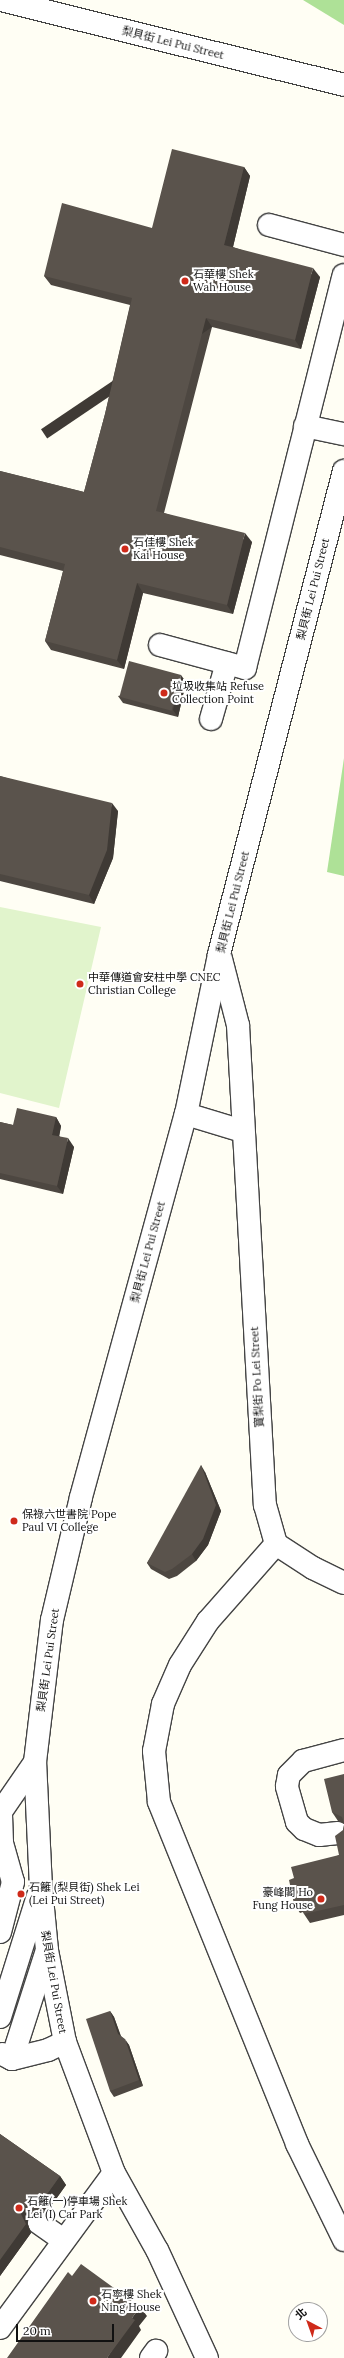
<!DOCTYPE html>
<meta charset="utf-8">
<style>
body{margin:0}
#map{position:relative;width:344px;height:2358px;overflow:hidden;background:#fffef4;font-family:Lora,"Noto Sans TC",serif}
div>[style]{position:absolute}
.forest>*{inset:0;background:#aee197}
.pitch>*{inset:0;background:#e1f4cc}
.roads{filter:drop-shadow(1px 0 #444) drop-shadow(-1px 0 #444) drop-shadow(0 1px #444) drop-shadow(0 -1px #444)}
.minor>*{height:22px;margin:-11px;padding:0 11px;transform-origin:11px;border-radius:11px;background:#fff}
.wall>*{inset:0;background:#4d4741}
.shaded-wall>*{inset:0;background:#3f3a35;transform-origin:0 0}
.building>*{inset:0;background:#5a534c;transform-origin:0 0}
.dots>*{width:11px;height:11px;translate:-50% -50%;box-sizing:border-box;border:2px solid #fff;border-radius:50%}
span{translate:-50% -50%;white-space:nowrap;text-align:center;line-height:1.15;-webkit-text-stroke:4px #fff;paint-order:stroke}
.street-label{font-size:11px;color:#111}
.poi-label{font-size:11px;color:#111}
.left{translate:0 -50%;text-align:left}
.right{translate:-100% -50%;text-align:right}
.north{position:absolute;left:288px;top:2302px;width:40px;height:40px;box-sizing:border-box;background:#fff;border:1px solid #a0a0a0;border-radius:50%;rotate:319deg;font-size:11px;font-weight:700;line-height:16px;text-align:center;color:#111}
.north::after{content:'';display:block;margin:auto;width:14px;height:18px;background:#cf2a1a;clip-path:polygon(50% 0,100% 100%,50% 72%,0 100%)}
.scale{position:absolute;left:16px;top:2324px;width:98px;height:18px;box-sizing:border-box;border:2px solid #111;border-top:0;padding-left:5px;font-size:12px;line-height:14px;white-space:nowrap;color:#111;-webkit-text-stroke:3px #fff;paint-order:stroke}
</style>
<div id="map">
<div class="forest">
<i style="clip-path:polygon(303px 0,344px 0,344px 25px)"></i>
<i style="clip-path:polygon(344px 758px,344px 876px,327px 872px)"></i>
</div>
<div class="pitch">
<i style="clip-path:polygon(0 907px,101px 927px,59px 1108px,0 1093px)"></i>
</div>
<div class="roads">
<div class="minor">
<i style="left:1px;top:0;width:353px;rotate:13.9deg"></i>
<i style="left:269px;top:225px;width:78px;rotate:14.9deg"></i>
<i style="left:305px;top:426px;width:40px;rotate:12deg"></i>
<i style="left:160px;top:645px;width:88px;rotate:15.1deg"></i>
<i style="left:245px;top:668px;width:405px;rotate:-75.9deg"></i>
<i style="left:211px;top:719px;width:58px;rotate:-74.1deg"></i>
<i style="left:221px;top:959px;width:68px;rotate:75.6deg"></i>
<i style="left:238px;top:1025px;width:481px;rotate:86.8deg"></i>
<i style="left:265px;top:1505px;width:41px;rotate:74.2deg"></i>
<i style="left:276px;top:1544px;width:44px;rotate:33deg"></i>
<i style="left:313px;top:1568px;width:34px;rotate:26deg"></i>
<i style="left:186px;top:1114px;width:59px;rotate:16.9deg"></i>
<i style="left:276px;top:1544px;width:103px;rotate:131.4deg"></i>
<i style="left:208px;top:1621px;width:52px;rotate:122.5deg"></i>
<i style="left:180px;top:1665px;width:43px;rotate:113.6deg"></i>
<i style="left:163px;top:1704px;width:48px;rotate:100.8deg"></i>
<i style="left:154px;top:1751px;width:51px;rotate:84.4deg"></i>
<i style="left:159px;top:1802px;width:369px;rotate:68deg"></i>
<i style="left:297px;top:2144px;width:107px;rotate:63.9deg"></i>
<i style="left:0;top:1813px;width:62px;rotate:-55.5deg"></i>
<i style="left:338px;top:1833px;width:19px;rotate:174deg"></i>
<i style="left:319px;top:1835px;width:16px;rotate:-158deg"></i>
<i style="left:304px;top:1829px;width:10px;rotate:-135deg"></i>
<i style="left:297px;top:1822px;width:37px;rotate:-106deg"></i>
<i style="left:287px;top:1786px;width:11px;rotate:-80deg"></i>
<i style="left:289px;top:1775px;width:20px;rotate:-45deg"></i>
<i style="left:303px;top:1761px;width:42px;rotate:-15deg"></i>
<i style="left:0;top:1932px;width:52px;rotate:-75.4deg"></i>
<i style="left:13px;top:1882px;width:41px;rotate:-105.8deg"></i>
<i style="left:2px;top:1843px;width:31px;rotate:-92deg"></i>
<i style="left:0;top:2017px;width:127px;rotate:-72.6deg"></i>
<i style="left:2px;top:2054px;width:11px;rotate:27deg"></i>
<i style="left:12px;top:2059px;width:37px;rotate:-14deg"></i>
<i style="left:48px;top:2050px;width:19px;rotate:-25deg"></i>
<i style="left:12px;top:2059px;width:111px;rotate:-72.2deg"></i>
<i style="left:39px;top:2223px;width:29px;rotate:35deg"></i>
<i style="left:0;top:2328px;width:192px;rotate:-53.7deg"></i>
<i style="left:151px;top:2358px;width:9px;rotate:-54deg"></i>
<i style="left:207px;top:2358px;width:119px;rotate:-114.8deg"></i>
<i style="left:157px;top:2250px;width:88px;rotate:-119.2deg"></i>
<i style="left:114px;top:2173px;width:140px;rotate:-110.5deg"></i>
<i style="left:65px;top:2042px;width:94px;rotate:-101.1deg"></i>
<i style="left:47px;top:1950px;width:62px;rotate:-95.5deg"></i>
<i style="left:41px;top:1888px;width:126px;rotate:-92.7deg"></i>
<i style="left:35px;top:1762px;width:143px;rotate:-83.2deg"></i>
<i style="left:52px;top:1620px;width:126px;rotate:-76.7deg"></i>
<i style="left:81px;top:1497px;width:397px;rotate:-74.7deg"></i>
<i style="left:186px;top:1114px;width:163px;rotate:-78.3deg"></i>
<i style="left:219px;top:954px;width:499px;rotate:-75.5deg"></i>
</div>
</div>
<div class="wall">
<i style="clip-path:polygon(244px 167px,250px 176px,233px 247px,320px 277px,301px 349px,212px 327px,164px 513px,252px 542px,233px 614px,143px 593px,124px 669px,51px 650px,45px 641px,63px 571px,0 555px,0 471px,84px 492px,105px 414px,130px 305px,51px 285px,44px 276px,152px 228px)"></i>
<i style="clip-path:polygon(186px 682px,178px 717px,123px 703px,118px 696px)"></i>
<i style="clip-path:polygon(0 776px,118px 811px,113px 858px,94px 904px,0 881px)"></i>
<i style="clip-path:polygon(56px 1117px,61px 1126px,59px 1136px,74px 1147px,63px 1194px,0 1179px,0 1122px,13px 1125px)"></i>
<i style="clip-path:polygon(205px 1472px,221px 1511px,208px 1545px,196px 1561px,177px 1576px,169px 1579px,151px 1569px,147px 1563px)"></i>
<i style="clip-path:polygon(344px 1774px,344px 1824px,338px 1821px,332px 1812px)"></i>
<i style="clip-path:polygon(344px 1825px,344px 1915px,310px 1923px,304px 1914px,303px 1912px,300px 1913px,294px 1904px,294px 1878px,339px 1855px)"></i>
<i style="clip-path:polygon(110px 2011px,114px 2017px,121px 2036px,129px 2045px,143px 2086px,114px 2097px,110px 2091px)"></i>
<i style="clip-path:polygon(0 2134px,60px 2176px,66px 2185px,46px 2213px,40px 2211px,29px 2215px,27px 2222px,31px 2233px,0 2276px)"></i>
</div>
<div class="shaded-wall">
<i style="clip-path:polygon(244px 167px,250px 176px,231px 255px,224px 245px)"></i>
<i style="clip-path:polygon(313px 268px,320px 277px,301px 349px,295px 340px)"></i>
<i style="left:206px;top:318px;width:11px;height:199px;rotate:56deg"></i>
<i style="clip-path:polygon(245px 533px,252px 542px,233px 614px,227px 605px)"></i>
<i style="clip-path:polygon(137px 583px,143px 593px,124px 669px,117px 660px)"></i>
<i style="clip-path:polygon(181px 675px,186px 682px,178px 717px,173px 710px)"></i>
<i style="clip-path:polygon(112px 803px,118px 811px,113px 858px,94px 904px,89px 895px)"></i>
<i style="clip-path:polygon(56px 1117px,61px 1126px,58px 1143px,52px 1135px)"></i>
<i style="clip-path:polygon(68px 1138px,74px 1147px,63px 1194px,57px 1186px)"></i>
<i style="clip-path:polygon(201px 1465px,205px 1472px,221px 1511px,208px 1545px,196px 1561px,192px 1554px)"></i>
<i style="clip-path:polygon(110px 2011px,114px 2017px,122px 2040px,118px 2034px)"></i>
<i style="clip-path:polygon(125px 2039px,129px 2045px,143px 2086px,139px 2080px)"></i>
<i style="clip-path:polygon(60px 2176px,66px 2185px,46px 2213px,40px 2204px)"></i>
<i style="clip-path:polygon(23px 2207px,29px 2215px,27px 2222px,31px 2233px,0 2276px,0 2260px)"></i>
<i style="clip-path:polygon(140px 2307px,147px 2316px,139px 2326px,141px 2330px,121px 2358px,107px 2358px,132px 2318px)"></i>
</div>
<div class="building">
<i style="clip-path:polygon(172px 149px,244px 167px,224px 245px,313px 268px,295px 340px,206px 318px,156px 511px,245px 533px,227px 605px,137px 583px,117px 660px,45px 641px,65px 564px,0 547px,0 471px,84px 492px,105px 414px,132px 298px,44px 276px,62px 203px,152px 228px)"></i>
<i style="left:129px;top:661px;width:54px;height:37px;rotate:15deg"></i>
<i style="clip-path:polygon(0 776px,112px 803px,107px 850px,89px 895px,0 874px)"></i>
<i style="clip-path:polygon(17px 1108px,56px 1117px,52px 1135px,68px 1138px,57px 1186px,0 1173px,0 1122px,13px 1125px)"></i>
<i style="clip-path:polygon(201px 1465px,216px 1505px,203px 1539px,192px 1554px,172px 1569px,165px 1572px,147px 1563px)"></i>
<i style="clip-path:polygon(344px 1774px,344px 1823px,342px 1817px,332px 1812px,324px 1779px)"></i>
<i style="clip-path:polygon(344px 1825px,344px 1905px,304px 1914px,301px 1903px,294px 1904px,289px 1880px,294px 1878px,291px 1867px,339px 1855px,335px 1836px,343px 1830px)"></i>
<i style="clip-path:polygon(110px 2011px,118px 2034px,125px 2039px,139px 2080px,110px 2091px,86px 2019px)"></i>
<i style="clip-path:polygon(0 2134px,60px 2176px,40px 2204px,34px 2202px,23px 2207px,21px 2214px,26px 2224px,0 2260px)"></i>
<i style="clip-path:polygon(81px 2264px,140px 2307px,132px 2318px,135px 2320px,107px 2358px,7px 2358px,68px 2272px,72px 2276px)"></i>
</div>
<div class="dots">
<i style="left:185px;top:281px;background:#cf2a1a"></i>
<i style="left:125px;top:549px;background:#cf2a1a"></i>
<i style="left:164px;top:693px;background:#cf2a1a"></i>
<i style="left:80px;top:984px;background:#cf2a1a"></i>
<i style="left:14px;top:1521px;background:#cf2a1a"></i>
<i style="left:21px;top:1894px;background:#cf2a1a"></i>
<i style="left:321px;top:1899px;background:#cf2a1a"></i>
<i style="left:19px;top:2208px;background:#cf2a1a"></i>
<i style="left:93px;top:2301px;background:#cf2a1a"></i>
</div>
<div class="street-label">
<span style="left:173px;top:43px;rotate:14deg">梨貝街 Lei Pui Street</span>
<span style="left:313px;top:589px;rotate:-76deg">梨貝街 Lei Pui Street</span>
<span style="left:233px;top:902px;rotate:-76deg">梨貝街 Lei Pui Street</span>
<span style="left:148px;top:1252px;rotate:-75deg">梨貝街 Lei Pui Street</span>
<span style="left:257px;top:1377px;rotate:-93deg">寶梨街 Po Lei Street</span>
<span style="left:48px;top:1660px;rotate:-82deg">梨貝街 Lei Pui Street</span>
<span style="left:54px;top:1982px;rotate:80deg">梨貝街 Lei Pui Street</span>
</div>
<div class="poi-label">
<span class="left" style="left:193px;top:281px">石華樓 Shek<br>Wah House</span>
<span class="left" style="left:133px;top:549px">石佳樓 Shek<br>Kai House</span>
<span class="left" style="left:172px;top:693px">垃圾收集站 Refuse<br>Collection Point</span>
<span class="left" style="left:88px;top:984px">中華傳道會安柱中學 CNEC<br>Christian College</span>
<span class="left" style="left:22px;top:1521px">保祿六世書院 Pope<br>Paul VI College</span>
<span class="left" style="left:29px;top:1894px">石籬 (梨貝街) Shek Lei<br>(Lei Pui Street)</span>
<span class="right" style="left:313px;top:1899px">豪峰閣 Ho<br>Fung House</span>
<span class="left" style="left:27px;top:2208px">石籬(一)停車場 Shek<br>Lei (I) Car Park</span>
<span class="left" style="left:101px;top:2301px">石寧樓 Shek<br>Ning House</span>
</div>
<div class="north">北</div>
<div class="scale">20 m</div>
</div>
